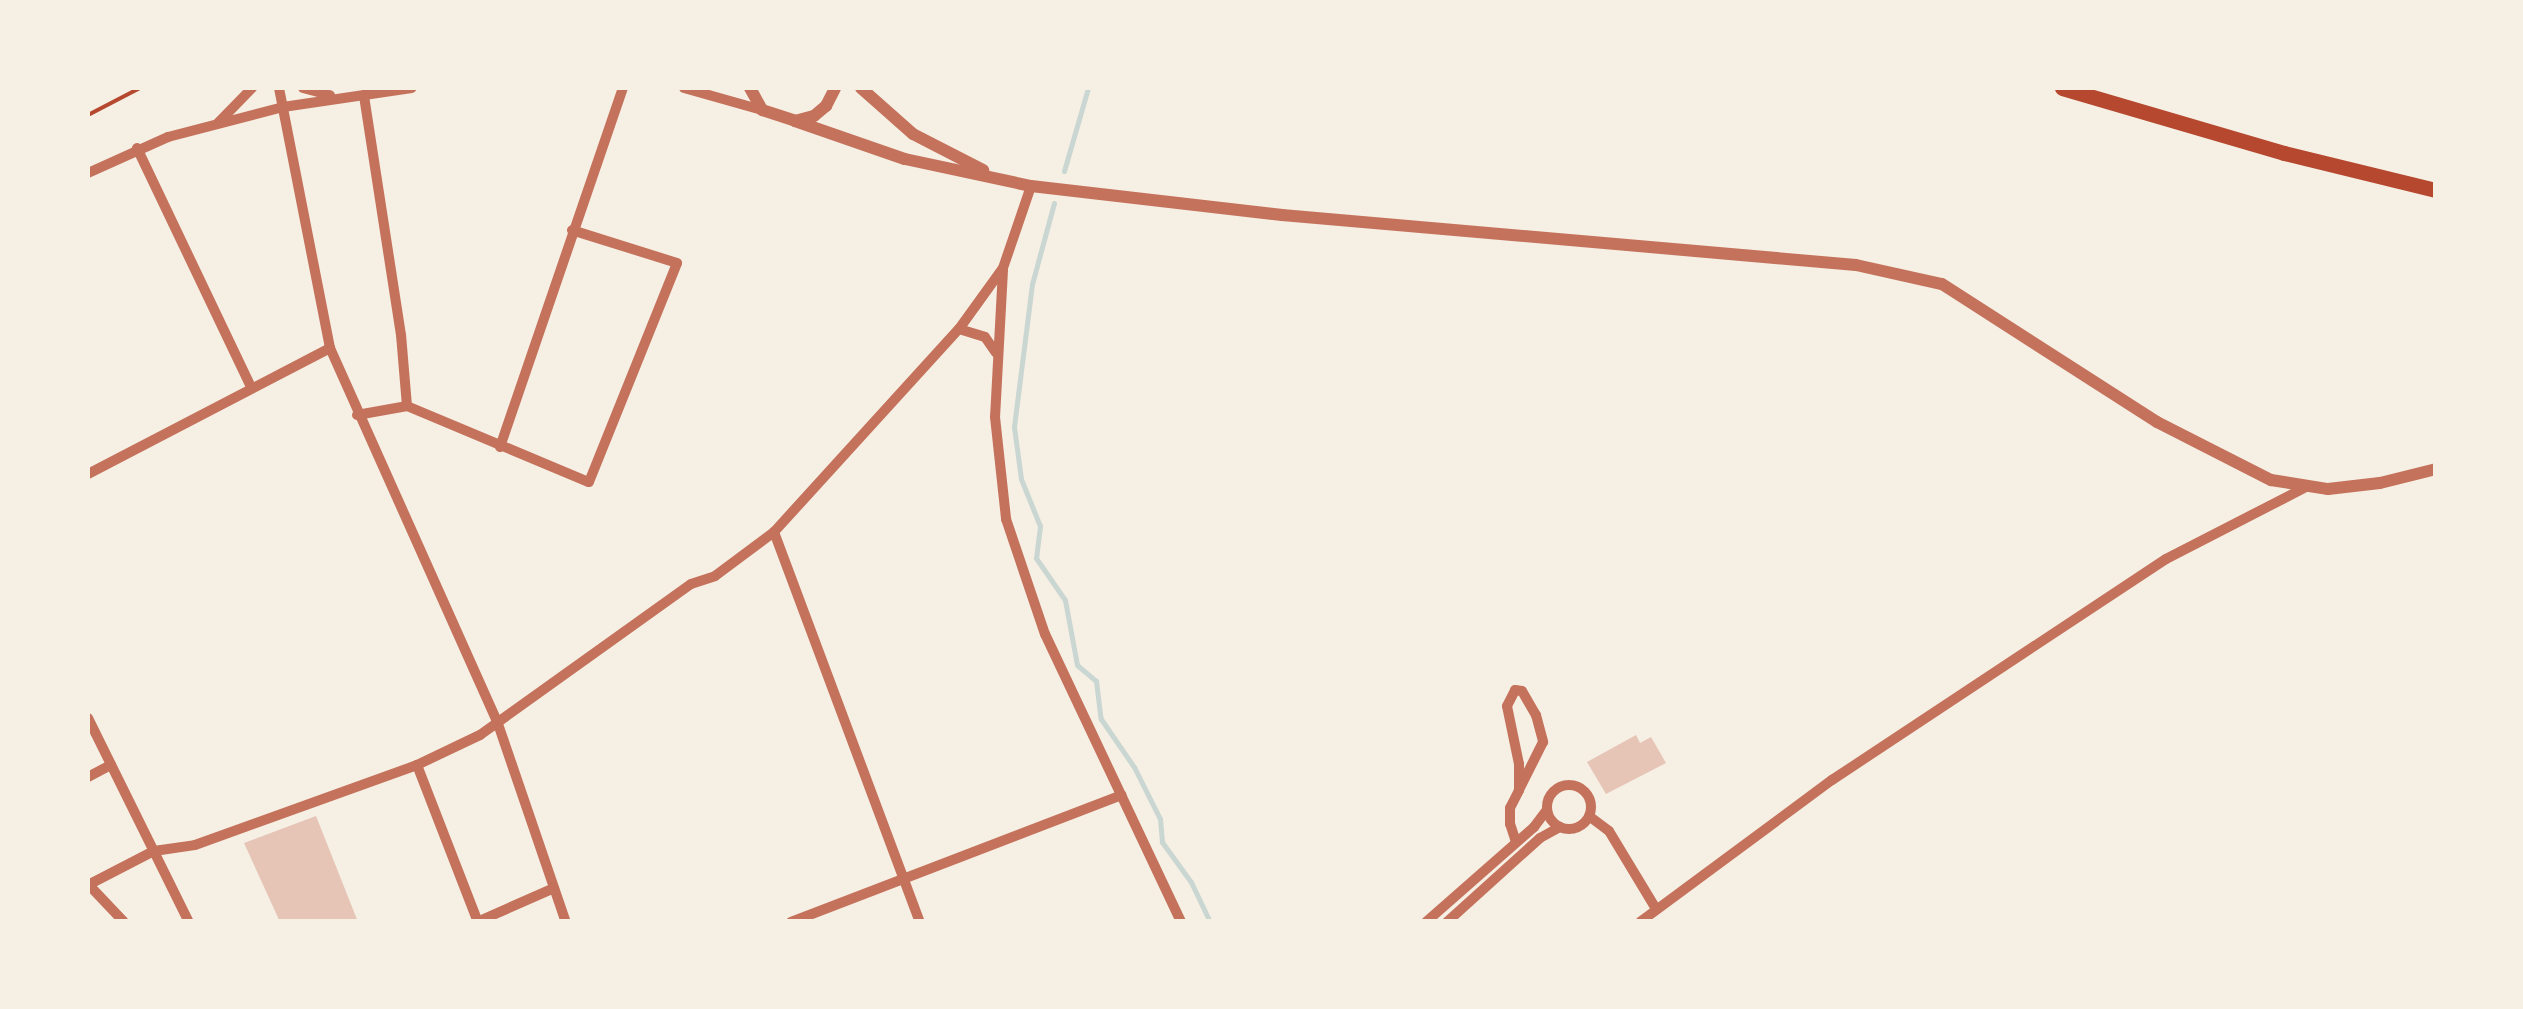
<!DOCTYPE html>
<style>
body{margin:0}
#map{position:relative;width:2523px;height:1009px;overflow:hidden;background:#f6efe4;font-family:"Source Sans 3",sans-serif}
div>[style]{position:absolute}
.stream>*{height:5px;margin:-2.5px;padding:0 2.5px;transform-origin:2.5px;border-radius:2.5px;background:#c9d6d2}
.building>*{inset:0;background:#e6c5b7}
.path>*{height:4px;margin:-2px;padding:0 2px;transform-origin:2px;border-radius:2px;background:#b5482f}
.minor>*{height:10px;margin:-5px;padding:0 5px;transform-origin:5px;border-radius:5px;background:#c5725c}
.minor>.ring{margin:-5px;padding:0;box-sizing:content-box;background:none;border:10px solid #c5725c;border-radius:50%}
.tertiary>*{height:12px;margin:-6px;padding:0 6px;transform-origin:6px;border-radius:6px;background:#c5725c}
.primary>*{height:15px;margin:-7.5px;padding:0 7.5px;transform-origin:7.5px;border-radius:7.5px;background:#b5482f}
span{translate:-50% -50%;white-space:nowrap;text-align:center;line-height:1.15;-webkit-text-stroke:10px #f6efe4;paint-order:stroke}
.frame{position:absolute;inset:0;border:90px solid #f6efe4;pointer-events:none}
</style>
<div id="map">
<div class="stream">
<i style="left:1064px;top:171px;width:86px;rotate:-73.9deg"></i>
<i style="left:1054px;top:203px;width:84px;rotate:105.2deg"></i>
<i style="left:1032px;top:284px;width:144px;rotate:97.2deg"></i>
<i style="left:1014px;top:427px;width:52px;rotate:82.3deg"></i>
<i style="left:1021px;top:479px;width:51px;rotate:68deg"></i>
<i style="left:1040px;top:526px;width:32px;rotate:97deg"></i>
<i style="left:1036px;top:558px;width:51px;rotate:55.4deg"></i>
<i style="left:1065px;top:600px;width:66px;rotate:79.5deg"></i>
<i style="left:1077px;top:665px;width:25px;rotate:40deg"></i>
<i style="left:1096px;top:681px;width:38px;rotate:83deg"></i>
<i style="left:1101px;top:719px;width:58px;rotate:55.5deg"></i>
<i style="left:1134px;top:767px;width:58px;rotate:63.4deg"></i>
<i style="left:1160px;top:819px;width:23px;rotate:85deg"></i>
<i style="left:1162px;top:842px;width:49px;rotate:54.1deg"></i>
<i style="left:1191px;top:882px;width:44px;rotate:64.6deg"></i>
</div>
<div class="building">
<i style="clip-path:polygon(1636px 735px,1640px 743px,1651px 737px,1666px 763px,1606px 794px,1587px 762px)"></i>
<i style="clip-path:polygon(316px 816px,358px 922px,280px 922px,244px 843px)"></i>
</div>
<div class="path">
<i style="left:88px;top:115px;width:59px;rotate:-27.4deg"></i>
</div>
<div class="minor">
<i style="left:279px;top:88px;width:265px;rotate:78.9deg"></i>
<i style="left:330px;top:348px;width:409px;rotate:65.9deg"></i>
<i style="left:497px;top:721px;width:213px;rotate:71.1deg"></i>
<i style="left:303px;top:88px;width:28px;rotate:15deg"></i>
<i style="left:684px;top:88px;width:81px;rotate:15.8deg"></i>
<i style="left:218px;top:123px;width:49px;rotate:-45.8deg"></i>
<i style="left:137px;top:148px;width:265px;rotate:64.5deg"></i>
<i style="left:88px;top:173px;width:88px;rotate:-24.2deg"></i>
<i style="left:168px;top:137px;width:119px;rotate:-14.6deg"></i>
<i style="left:283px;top:107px;width:130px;rotate:-8.4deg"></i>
<i style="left:1003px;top:270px;width:147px;rotate:93.1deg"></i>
<i style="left:995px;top:417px;width:103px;rotate:83.8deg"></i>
<i style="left:1006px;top:519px;width:121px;rotate:71.3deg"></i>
<i style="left:1045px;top:634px;width:318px;rotate:64.7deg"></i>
<i style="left:959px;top:329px;width:27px;rotate:17deg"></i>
<i style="left:985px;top:337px;width:19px;rotate:55deg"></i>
<i style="left:407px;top:406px;width:197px;rotate:22.7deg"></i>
<i style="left:589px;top:482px;width:236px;rotate:-68.1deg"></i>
<i style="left:677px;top:263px;width:110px;rotate:-162.6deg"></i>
<i style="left:357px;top:415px;width:51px;rotate:-10.2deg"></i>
<i style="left:407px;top:406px;width:71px;rotate:-94.8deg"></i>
<i style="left:401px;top:335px;width:243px;rotate:-98.8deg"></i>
<i style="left:500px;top:447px;width:379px;rotate:-71.1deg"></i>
<i style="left:88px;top:474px;width:273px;rotate:-27.5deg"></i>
<i style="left:774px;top:532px;width:416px;rotate:69.5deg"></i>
<i style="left:88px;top:718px;width:228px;rotate:63.7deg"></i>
<i style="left:417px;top:765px;width:168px;rotate:68.8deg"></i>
<i style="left:88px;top:777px;width:26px;rotate:-28deg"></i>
<i class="ring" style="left:1547px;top:785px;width:34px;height:34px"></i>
<i style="left:1589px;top:816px;width:25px;rotate:37deg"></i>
<i style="left:1609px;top:831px;width:91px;rotate:58.9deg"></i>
<i style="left:1516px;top:842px;width:19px;rotate:-108deg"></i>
<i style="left:1510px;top:824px;width:16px;rotate:-90deg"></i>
<i style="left:1510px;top:808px;width:20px;rotate:-63deg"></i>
<i style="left:1519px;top:790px;width:26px;rotate:-90deg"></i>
<i style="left:1519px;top:764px;width:59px;rotate:-101.7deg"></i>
<i style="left:1507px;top:706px;width:18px;rotate:-63deg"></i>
<i style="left:1515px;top:690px;width:7px;rotate:8deg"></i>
<i style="left:1522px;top:691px;width:28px;rotate:60deg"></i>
<i style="left:1536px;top:715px;width:28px;rotate:75deg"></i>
<i style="left:1543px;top:742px;width:54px;rotate:116.6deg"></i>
<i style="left:88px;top:884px;width:52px;rotate:46.5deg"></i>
<i style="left:88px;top:885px;width:74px;rotate:-27.3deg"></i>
<i style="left:154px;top:851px;width:41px;rotate:-8.3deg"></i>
<i style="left:195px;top:845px;width:236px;rotate:-19.8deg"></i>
<i style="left:417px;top:765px;width:70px;rotate:-25.5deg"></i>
<i style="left:480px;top:735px;width:259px;rotate:-35.6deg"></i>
<i style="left:691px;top:584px;width:25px;rotate:-18deg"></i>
<i style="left:715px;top:576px;width:74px;rotate:-36.7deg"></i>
<i style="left:774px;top:532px;width:275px;rotate:-47.7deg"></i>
<i style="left:959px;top:329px;width:75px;rotate:-54.2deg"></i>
<i style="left:1003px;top:268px;width:87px;rotate:-71.1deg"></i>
<i style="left:477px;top:922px;width:84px;rotate:-23.8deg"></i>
<i style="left:791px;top:922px;width:354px;rotate:-21deg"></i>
<i style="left:1426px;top:922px;width:144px;rotate:-41.3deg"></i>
<i style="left:1534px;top:827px;width:21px;rotate:-53deg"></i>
<i style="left:1447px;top:922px;width:125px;rotate:-42.1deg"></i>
<i style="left:1540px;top:838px;width:23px;rotate:-29deg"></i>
<i style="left:1640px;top:922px;width:239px;rotate:-36.5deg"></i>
<i style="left:1832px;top:780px;width:400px;rotate:-33.5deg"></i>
<i style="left:2166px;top:559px;width:155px;rotate:-27.2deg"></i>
</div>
<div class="tertiary">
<i style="left:750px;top:88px;width:25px;rotate:61deg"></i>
<i style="left:762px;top:110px;width:35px;rotate:18deg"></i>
<i style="left:795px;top:121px;width:20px;rotate:-15deg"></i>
<i style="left:814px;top:116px;width:16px;rotate:-40deg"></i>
<i style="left:826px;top:106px;width:20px;rotate:-63deg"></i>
<i style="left:861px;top:88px;width:69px;rotate:41.5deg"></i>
<i style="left:913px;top:134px;width:79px;rotate:27.2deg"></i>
<i style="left:795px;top:121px;width:116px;rotate:19.1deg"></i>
<i style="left:905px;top:159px;width:129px;rotate:12.1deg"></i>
<i style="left:1031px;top:186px;width:253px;rotate:6.6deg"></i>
<i style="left:1282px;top:215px;width:576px;rotate:4.98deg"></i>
<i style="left:1856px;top:265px;width:88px;rotate:12.5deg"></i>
<i style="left:1942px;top:284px;width:255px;rotate:32.7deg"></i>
<i style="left:2157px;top:422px;width:128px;rotate:27deg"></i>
<i style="left:2271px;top:480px;width:58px;rotate:9deg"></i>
<i style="left:2328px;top:489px;width:52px;rotate:-6.6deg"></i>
<i style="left:2380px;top:483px;width:58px;rotate:-14deg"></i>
</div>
<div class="primary">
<i style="left:2062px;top:88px;width:231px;rotate:16.3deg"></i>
<i style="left:2284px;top:153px;width:156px;rotate:13.7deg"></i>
</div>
<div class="frame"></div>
</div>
